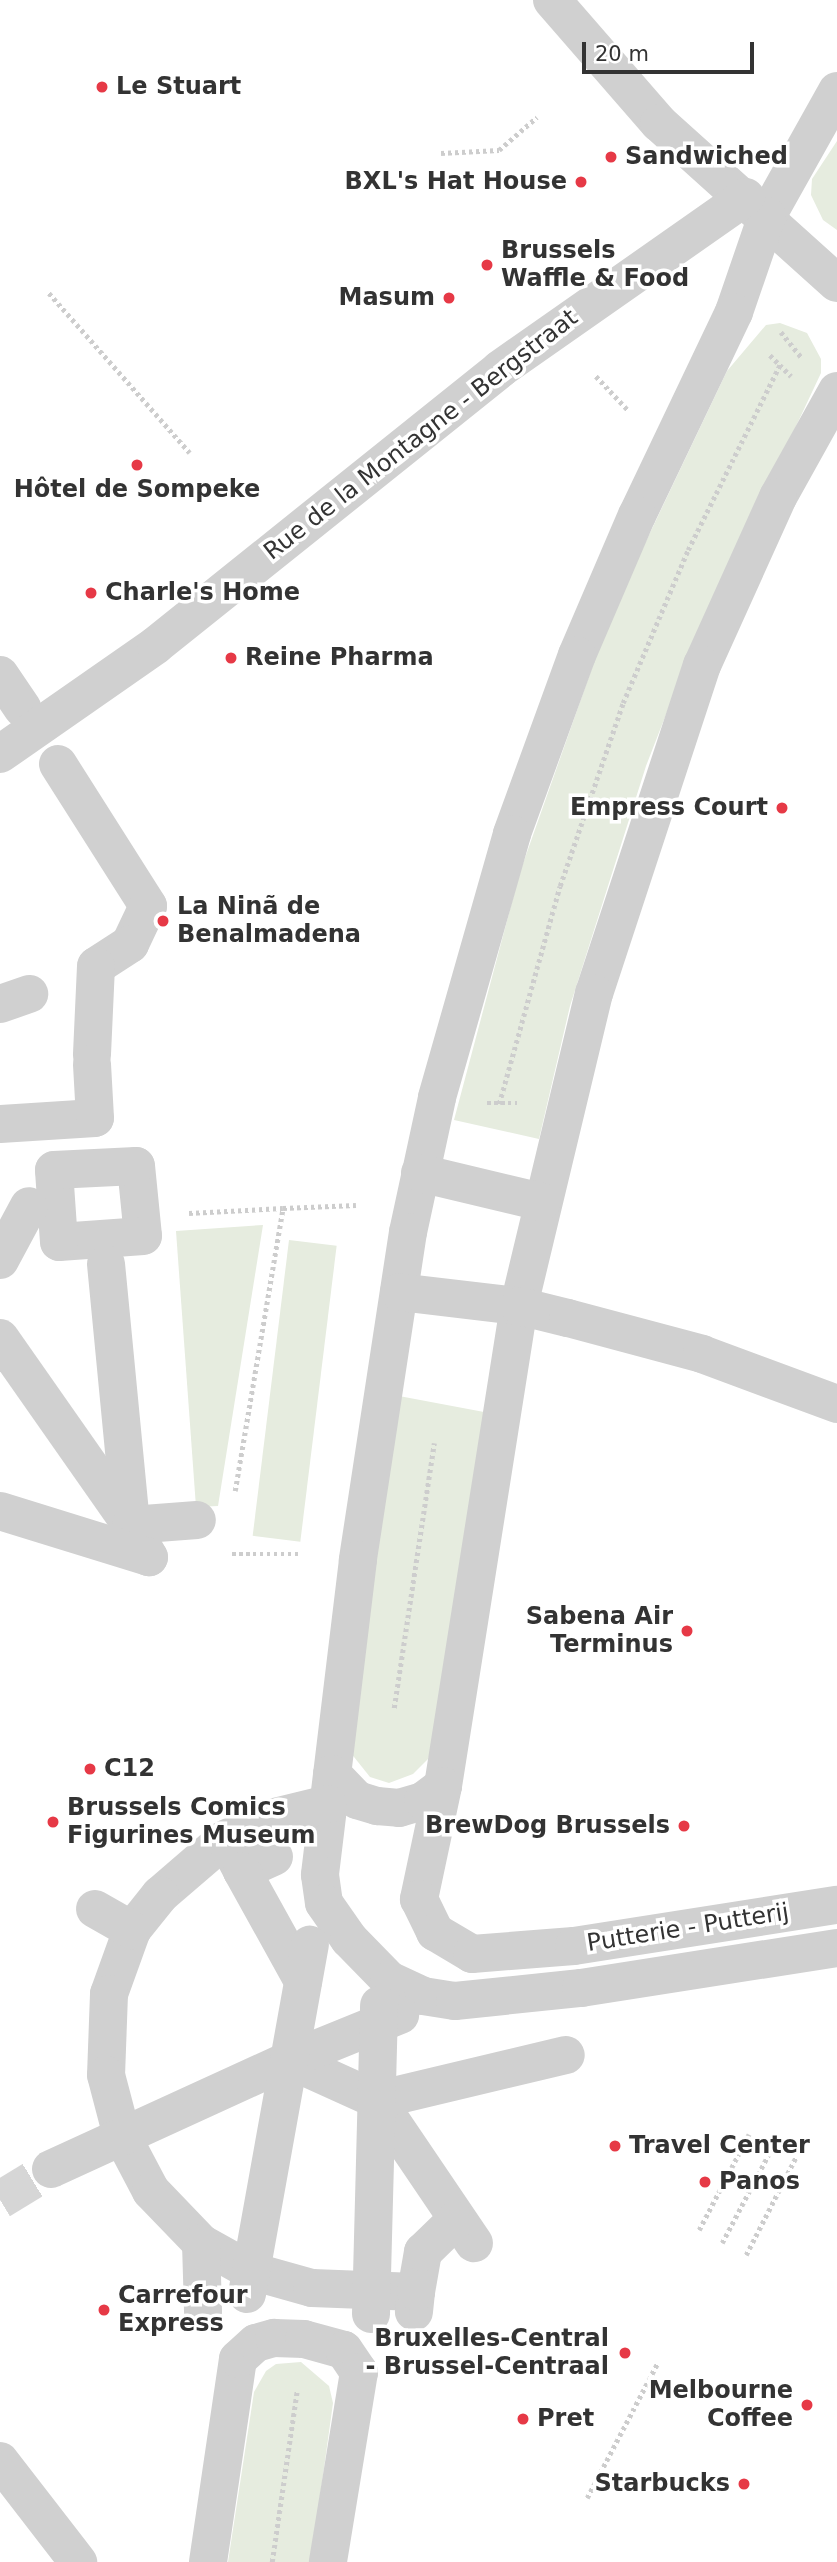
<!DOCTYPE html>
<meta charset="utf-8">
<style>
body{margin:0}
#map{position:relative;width:837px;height:2562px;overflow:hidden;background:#fff;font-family:"DejaVu Sans",sans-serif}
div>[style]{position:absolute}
.green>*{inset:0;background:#e6ecdf;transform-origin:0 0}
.minor-tunnel>*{height:38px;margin-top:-19px;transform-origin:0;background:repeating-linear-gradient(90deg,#d6d6d6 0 38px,transparent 0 57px)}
.path>*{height:4.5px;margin-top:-2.25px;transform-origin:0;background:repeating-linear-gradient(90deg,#cdcdcd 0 3.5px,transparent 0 7px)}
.minor>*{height:38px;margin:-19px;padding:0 19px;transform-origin:19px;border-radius:19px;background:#d0d0d0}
.dots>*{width:19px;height:19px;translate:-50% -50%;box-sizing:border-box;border:4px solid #fff;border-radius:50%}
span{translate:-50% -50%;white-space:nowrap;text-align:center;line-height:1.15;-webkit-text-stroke:7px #fff;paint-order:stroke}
.poi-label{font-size:24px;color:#333;font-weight:700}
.left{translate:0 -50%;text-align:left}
.right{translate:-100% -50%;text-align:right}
.street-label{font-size:24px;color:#333}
.scale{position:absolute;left:582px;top:42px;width:172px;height:32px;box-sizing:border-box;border:4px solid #333;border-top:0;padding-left:9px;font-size:21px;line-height:24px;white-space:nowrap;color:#333;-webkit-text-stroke:5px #fff;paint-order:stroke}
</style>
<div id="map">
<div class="green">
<i style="clip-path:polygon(837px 141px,837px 230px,823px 220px,811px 195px,812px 179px)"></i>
<i style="clip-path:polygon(780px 323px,807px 333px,821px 359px,821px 373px,693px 645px,646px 766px,570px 1006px,539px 1139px,454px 1120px,520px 872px,610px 617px,727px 371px,766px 325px)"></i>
<i style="clip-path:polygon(263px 1225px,218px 1506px,196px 1507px,176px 1231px)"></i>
<i style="left:289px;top:1240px;width:48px;height:298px;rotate:7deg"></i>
<i style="clip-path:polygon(399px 1396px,484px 1412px,434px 1743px,428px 1759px,413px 1774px,389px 1783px,370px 1777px,350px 1752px)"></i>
<i style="clip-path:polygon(301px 2362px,329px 2386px,333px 2403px,311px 2562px,228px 2562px,254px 2392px,266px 2371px,276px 2364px)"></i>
</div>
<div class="minor-tunnel">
<i style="left:0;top:2200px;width:60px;rotate:-31.3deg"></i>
</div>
<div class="path">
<i style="left:441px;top:153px;width:58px;rotate:-3deg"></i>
<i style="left:499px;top:150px;width:50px;rotate:-41deg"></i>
<i style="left:49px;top:293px;width:213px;rotate:48.6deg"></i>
<i style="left:781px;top:332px;width:33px;rotate:51deg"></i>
<i style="left:770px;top:355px;width:30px;rotate:45deg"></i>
<i style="left:596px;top:376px;width:48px;rotate:46.7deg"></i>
<i style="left:487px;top:1103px;width:30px"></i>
<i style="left:499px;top:1104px;width:226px;rotate:-74.4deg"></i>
<i style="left:560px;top:886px;width:194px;rotate:-71deg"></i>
<i style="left:623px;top:703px;width:166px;rotate:-67deg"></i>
<i style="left:688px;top:550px;width:207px;rotate:-63.6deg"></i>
<i style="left:189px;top:1213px;width:94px;rotate:-3deg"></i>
<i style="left:235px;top:1491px;width:287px;rotate:-80.4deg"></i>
<i style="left:283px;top:1208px;width:73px;rotate:-2.4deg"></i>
<i style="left:232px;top:1554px;width:69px"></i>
<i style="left:394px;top:1708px;width:268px;rotate:-81.4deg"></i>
<i style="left:699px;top:2230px;width:108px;rotate:-62.5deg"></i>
<i style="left:722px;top:2243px;width:110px;rotate:-62.3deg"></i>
<i style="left:746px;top:2255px;width:110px;rotate:-63deg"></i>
<i style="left:587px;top:2498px;width:153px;rotate:-62.4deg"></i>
<i style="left:272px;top:2562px;width:174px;rotate:-81.7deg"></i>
</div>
<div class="minor">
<i style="left:552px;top:0;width:163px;rotate:49deg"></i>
<i style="left:659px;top:123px;width:239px;rotate:42deg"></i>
<i style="left:837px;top:91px;width:143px;rotate:119.2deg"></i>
<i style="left:767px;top:216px;width:102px;rotate:109deg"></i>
<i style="left:734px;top:312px;width:225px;rotate:115.5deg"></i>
<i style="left:637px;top:515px;width:152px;rotate:113.2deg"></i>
<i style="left:577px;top:655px;width:190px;rotate:110deg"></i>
<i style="left:512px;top:834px;width:274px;rotate:105.9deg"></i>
<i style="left:437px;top:1098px;width:137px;rotate:102.2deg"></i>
<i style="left:408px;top:1232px;width:332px;rotate:98.7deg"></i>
<i style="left:358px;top:1560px;width:317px;rotate:96.9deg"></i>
<i style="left:320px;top:1875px;width:28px;rotate:82deg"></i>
<i style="left:324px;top:1903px;width:44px;rotate:55.2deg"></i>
<i style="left:349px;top:1939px;width:57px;rotate:45.7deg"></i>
<i style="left:389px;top:1980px;width:38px;rotate:25deg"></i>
<i style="left:423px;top:1996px;width:32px;rotate:9deg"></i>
<i style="left:455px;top:2001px;width:127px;rotate:-5.9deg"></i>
<i style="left:581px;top:1988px;width:259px;rotate:-8.9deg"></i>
<i style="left:837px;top:391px;width:121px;rotate:119.1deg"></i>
<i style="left:778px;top:497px;width:184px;rotate:114.3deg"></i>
<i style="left:702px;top:665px;width:345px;rotate:108.2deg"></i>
<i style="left:594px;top:993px;width:322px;rotate:103.5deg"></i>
<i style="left:519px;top:1306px;width:486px;rotate:99deg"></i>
<i style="left:443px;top:1786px;width:116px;rotate:102deg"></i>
<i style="left:419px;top:1899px;width:37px;rotate:64deg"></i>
<i style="left:435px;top:1932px;width:43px;rotate:30.7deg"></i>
<i style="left:472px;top:1954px;width:102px;rotate:-4.5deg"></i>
<i style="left:574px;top:1946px;width:266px;rotate:-8.9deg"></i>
<i style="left:0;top:675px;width:40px;rotate:56deg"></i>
<i style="left:0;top:754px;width:190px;rotate:-34.9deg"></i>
<i style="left:156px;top:645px;width:441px;rotate:-38.7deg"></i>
<i style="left:500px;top:369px;width:300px;rotate:-35deg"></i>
<i style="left:58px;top:764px;width:168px;rotate:57.6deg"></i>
<i style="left:148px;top:906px;width:42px;rotate:115.3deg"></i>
<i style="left:130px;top:944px;width:40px;rotate:147.1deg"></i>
<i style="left:96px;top:966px;width:89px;rotate:92.6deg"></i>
<i style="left:0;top:1004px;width:31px;rotate:-19deg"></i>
<i style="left:0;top:1124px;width:95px;rotate:-3.6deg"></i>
<i style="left:95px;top:1118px;width:54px;rotate:-93.2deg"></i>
<i style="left:136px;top:1166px;width:70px;rotate:84.3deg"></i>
<i style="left:143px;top:1236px;width:84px;rotate:175.9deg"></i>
<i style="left:59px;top:1242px;width:72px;rotate:-94deg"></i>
<i style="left:54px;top:1170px;width:82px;rotate:-2.8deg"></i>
<i style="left:420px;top:1173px;width:125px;rotate:13.4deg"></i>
<i style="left:0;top:1260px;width:61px;rotate:-61.8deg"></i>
<i style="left:106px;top:1264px;width:262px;rotate:84.5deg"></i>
<i style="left:131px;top:1525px;width:37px;rotate:61deg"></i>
<i style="left:399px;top:1292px;width:121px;rotate:6.7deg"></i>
<i style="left:519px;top:1306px;width:50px;rotate:13.8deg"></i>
<i style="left:568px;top:1318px;width:139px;rotate:15deg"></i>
<i style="left:702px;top:1354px;width:144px;rotate:20.3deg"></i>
<i style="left:0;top:1338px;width:228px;rotate:55deg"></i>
<i style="left:131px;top:1525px;width:66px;rotate:-4.3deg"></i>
<i style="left:0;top:1511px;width:156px;rotate:17.2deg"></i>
<i style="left:332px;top:1774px;width:36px;rotate:46deg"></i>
<i style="left:357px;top:1800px;width:21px;rotate:17deg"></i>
<i style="left:377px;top:1806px;width:22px;rotate:5deg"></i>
<i style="left:399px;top:1808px;width:25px;rotate:-16deg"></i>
<i style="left:423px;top:1801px;width:25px;rotate:-37deg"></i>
<i style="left:328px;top:1804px;width:60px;rotate:166.4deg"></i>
<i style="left:270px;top:1818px;width:50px;rotate:155deg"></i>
<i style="left:225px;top:1839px;width:86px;rotate:139.3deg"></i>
<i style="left:160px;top:1895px;width:45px;rotate:128.7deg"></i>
<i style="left:132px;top:1930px;width:68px;rotate:109.8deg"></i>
<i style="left:109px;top:1994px;width:81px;rotate:92.1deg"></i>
<i style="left:106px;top:2075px;width:63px;rotate:75.3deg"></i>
<i style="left:122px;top:2136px;width:62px;rotate:62.2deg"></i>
<i style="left:151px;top:2191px;width:72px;rotate:46.1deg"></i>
<i style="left:201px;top:2243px;width:57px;rotate:29.2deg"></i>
<i style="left:251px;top:2271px;width:63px;rotate:15.6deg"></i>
<i style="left:312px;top:2288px;width:104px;rotate:2.2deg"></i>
<i style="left:416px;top:2292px;width:20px;rotate:96deg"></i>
<i style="left:230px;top:1848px;width:26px;rotate:62deg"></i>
<i style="left:242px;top:1871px;width:35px;rotate:-24deg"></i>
<i style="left:242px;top:1871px;width:126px;rotate:61deg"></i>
<i style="left:95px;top:1909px;width:43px;rotate:29.6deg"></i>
<i style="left:289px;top:2060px;width:97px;rotate:24.4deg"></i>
<i style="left:377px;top:2100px;width:173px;rotate:55.9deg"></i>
<i style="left:377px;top:2100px;width:194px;rotate:-13.4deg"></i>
<i style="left:51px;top:2169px;width:262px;rotate:-24.6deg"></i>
<i style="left:289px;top:2060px;width:120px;rotate:-22.1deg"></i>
<i style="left:201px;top:2243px;width:69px;rotate:88.3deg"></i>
<i style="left:416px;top:2292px;width:41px;rotate:-80.1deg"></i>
<i style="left:423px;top:2252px;width:45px;rotate:-44.1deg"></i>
<i style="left:247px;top:2294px;width:355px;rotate:-79.8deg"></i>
<i style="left:371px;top:2314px;width:309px;rotate:-88.5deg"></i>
<i style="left:0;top:2461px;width:128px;rotate:52.3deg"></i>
<i style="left:208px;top:2562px;width:205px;rotate:-81.6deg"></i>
<i style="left:238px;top:2359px;width:24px;rotate:-42deg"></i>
<i style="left:256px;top:2343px;width:19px;rotate:-16deg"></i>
<i style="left:274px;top:2338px;width:30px;rotate:2deg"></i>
<i style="left:304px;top:2339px;width:41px;rotate:15.4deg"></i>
<i style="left:344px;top:2350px;width:27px;rotate:56deg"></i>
<i style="left:359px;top:2372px;width:193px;rotate:99.3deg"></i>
</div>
<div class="dots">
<i style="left:102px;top:87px;background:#e63946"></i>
<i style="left:611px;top:157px;background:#e63946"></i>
<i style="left:581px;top:182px;background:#e63946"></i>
<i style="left:487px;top:265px;background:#e63946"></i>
<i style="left:449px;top:298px;background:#e63946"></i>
<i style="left:137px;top:465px;background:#e63946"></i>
<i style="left:91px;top:593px;background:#e63946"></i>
<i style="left:231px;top:658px;background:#e63946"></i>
<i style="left:782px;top:808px;background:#e63946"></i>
<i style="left:163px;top:921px;background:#e63946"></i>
<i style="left:687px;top:1631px;background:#e63946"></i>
<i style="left:90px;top:1769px;background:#e63946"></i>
<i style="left:53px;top:1822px;background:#e63946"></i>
<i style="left:684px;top:1826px;background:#e63946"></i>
<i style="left:615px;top:2146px;background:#e63946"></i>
<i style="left:705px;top:2182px;background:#e63946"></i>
<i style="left:104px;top:2310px;background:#e63946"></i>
<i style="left:625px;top:2353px;background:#e63946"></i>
<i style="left:807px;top:2405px;background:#e63946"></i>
<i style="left:523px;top:2419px;background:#e63946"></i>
<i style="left:744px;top:2484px;background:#e63946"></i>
</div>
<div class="poi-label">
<span class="left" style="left:116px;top:87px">Le Stuart</span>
<span class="left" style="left:625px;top:157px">Sandwiched</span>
<span class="right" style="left:567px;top:182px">BXL's Hat House</span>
<span class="left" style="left:501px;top:265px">Brussels<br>Waffle &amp; Food</span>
<span class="right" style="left:435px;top:298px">Masum</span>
<span style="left:137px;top:490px">Hôtel de Sompeke</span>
<span class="left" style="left:105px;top:593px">Charle's Home</span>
<span class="left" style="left:245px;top:658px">Reine Pharma</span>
<span class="right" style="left:768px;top:808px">Empress Court</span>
<span class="left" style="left:177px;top:921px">La Ninã de<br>Benalmadena</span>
<span class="right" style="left:673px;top:1631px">Sabena Air<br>Terminus</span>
<span class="left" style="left:104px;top:1769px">C12</span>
<span class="left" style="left:67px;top:1822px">Brussels Comics<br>Figurines Museum</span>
<span class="right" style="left:670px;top:1826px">BrewDog Brussels</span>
<span class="left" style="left:629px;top:2146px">Travel Center</span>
<span class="left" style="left:719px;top:2182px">Panos</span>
<span class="left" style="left:118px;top:2310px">Carrefour<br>Express</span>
<span class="right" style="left:609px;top:2353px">Bruxelles-Central<br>- Brussel-Centraal</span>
<span class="right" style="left:793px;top:2405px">Melbourne<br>Coffee</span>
<span class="left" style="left:537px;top:2419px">Pret</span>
<span class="right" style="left:730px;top:2484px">Starbucks</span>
</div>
<div class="street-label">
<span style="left:421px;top:435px;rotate:-38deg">Rue de la Montagne - Bergstraat</span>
<span style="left:688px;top:1928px;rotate:-9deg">Putterie - Putterij</span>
</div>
<div class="scale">20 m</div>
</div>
